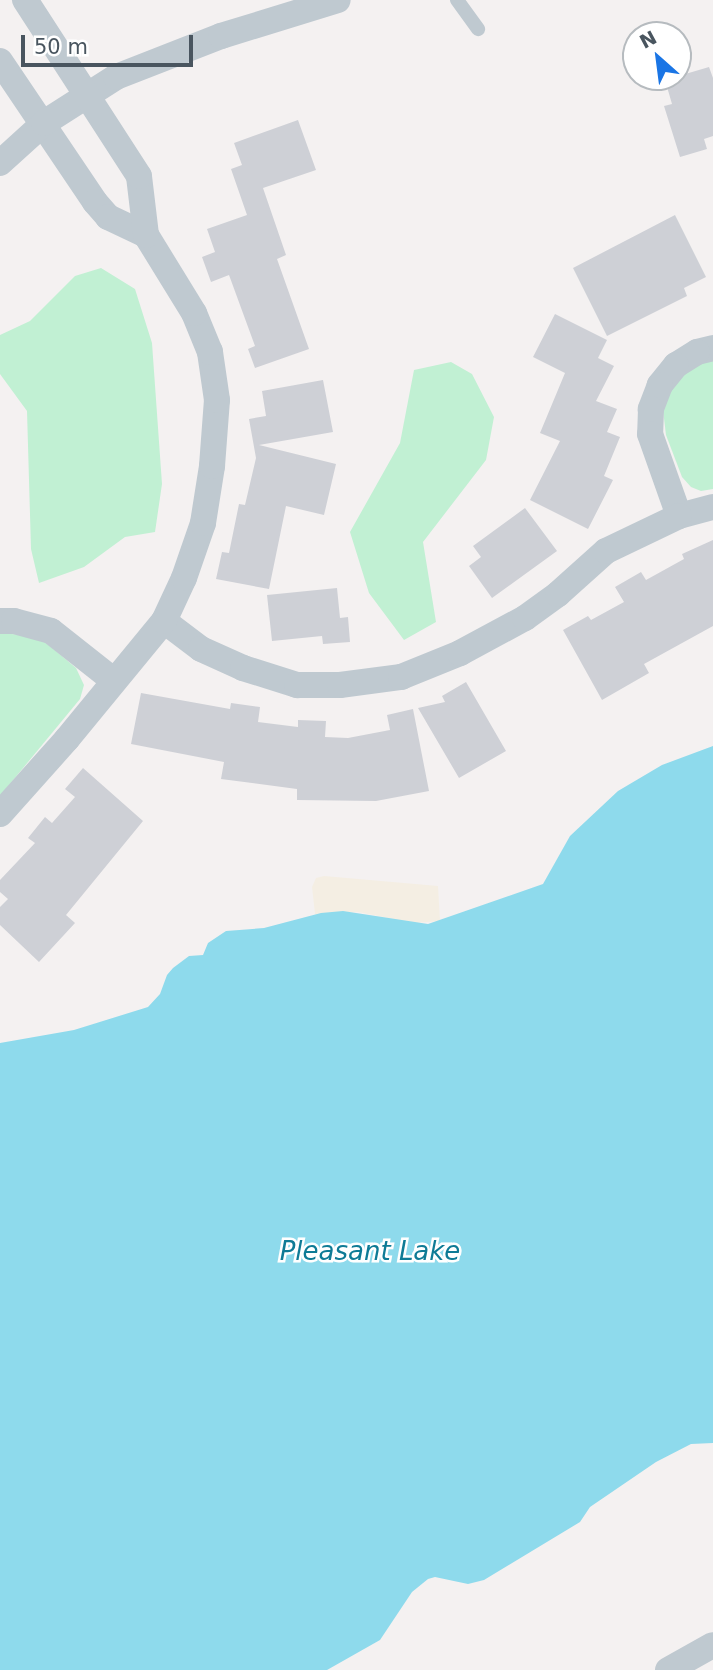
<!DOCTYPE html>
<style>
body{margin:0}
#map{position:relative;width:713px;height:1670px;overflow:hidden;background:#f4f1f1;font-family:"DejaVu Sans",sans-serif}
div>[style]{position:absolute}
.green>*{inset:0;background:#c1f0d3}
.sand>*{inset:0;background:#f4eee3}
.water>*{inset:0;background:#8edaec}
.building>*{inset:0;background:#ced0d6}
.lane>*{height:14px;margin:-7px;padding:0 7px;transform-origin:7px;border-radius:7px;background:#bfc9d0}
.street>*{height:26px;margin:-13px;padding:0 13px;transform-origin:13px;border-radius:13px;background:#bfc9d0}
span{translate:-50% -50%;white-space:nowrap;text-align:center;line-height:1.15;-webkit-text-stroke:5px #fff;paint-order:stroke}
.water-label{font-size:26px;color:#0e7b96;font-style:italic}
.north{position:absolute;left:622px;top:21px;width:70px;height:70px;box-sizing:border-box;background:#fff;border:2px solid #b6bbbf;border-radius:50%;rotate:332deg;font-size:19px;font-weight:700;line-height:28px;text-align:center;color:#49555f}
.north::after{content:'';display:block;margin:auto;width:24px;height:32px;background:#1a75e5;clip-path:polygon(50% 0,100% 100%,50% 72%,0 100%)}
.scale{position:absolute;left:21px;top:35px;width:172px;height:32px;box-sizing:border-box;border:4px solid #49555f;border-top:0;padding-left:9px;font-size:21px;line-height:24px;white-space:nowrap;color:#49555f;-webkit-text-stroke:5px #fff;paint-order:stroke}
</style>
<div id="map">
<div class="green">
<i style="clip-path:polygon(101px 268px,135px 289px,152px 343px,162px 484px,155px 532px,125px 537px,84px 567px,39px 583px,31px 549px,27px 411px,0 374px,0 335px,30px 321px,75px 276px)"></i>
<i style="clip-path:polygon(713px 355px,713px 489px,701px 491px,691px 487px,682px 477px,666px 435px,663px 410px,673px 385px,689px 365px)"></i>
<i style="clip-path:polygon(451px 362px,472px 374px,494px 417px,486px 460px,423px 542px,436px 622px,404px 640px,369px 593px,350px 532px,400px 443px,414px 370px)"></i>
<i style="clip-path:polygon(0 633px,35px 636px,50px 646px,76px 668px,84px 685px,80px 699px,0 796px)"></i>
</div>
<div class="sand">
<i style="clip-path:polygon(324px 876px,438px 886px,440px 921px,414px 923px,358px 912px,315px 914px,312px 887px,316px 878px)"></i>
</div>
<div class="water">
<i style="clip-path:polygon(713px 746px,713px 1443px,691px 1444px,656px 1462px,590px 1507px,580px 1522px,484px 1580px,468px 1584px,435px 1577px,428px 1579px,412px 1592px,380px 1640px,327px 1670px,0 1670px,0 1043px,74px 1030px,148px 1007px,160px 994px,167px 975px,173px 968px,189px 956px,203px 955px,208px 943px,226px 931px,264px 928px,321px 913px,343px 911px,428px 924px,543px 884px,570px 836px,618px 791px,662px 765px)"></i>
</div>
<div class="building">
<i style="clip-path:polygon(709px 67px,713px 78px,713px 136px,704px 139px,707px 149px,680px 157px,664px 106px,672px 104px,665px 80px)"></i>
<i style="clip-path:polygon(298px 120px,316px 170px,263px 188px,286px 255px,277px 259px,309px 349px,255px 368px,248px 349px,255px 346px,229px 275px,211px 282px,202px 257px,215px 252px,207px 229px,247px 215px,231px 169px,242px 165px,234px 143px)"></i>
<i style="clip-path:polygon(675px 215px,706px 277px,684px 288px,687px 296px,607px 336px,573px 268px)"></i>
<i style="clip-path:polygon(555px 314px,607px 340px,598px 358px,614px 366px,596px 401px,617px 409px,607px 432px,620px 437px,604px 476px,613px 480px,588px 529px,530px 500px,560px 441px,540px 433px,565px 373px,533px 357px)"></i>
<i style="clip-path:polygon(323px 380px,333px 432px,259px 445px,336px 464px,324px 515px,286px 506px,269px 589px,216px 579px,222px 552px,229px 553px,239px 504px,245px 505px,256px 458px,249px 419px,266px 416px,262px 391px)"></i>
<i style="clip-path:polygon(525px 508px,557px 551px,492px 598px,469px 566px,481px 557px,473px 546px)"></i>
<i style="clip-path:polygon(713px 540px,713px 626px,644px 664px,649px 673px,602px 700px,563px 630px,588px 616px,591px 620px,624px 602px,615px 587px,641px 572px,646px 580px,684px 559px,682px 554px)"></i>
<i style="clip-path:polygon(337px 588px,340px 618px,348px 617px,350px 642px,323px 644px,322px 636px,272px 641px,267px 595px)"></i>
<i style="clip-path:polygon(466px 682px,506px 751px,459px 778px,418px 708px,445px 702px,442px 696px)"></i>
<i style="clip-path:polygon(141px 693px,230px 709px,231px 703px,260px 707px,258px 722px,298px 727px,298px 720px,326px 721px,325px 737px,348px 738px,390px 730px,387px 715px,413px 709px,429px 791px,376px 801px,297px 800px,297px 789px,221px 779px,224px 762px,131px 744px)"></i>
<i style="clip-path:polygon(83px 768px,143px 821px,66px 915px,75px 923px,39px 962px,0 925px,0 907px,8px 899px,0 892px,0 880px,35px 843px,28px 838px,45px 817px,52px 823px,75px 797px,65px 789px)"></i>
</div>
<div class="lane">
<i style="left:457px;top:0;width:36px;rotate:54deg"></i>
</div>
<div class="street">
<i style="left:0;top:61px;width:170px;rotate:56deg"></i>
<i style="left:95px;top:202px;width:20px;rotate:49deg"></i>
<i style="left:108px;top:217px;width:42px;rotate:25.3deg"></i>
<i style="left:0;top:163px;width:59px;rotate:-42.3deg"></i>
<i style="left:44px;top:123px;width:85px;rotate:-32.6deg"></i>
<i style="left:116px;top:77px;width:113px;rotate:-21.3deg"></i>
<i style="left:221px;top:36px;width:122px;rotate:-17.1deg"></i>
<i style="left:713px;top:348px;width:16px;rotate:166deg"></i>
<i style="left:697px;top:352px;width:25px;rotate:148deg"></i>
<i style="left:676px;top:365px;width:26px;rotate:129deg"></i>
<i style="left:660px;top:385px;width:26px;rotate:111deg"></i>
<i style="left:651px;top:409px;width:25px;rotate:92deg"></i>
<i style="left:650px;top:434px;width:87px;rotate:70.5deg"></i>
<i style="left:679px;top:516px;width:35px;rotate:-15deg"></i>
<i style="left:0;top:621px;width:14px"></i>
<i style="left:14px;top:621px;width:38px;rotate:15deg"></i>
<i style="left:51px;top:631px;width:79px;rotate:38.3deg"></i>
<i style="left:164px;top:621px;width:46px;rotate:37.1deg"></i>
<i style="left:201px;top:649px;width:46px;rotate:24.3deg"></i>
<i style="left:243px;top:668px;width:57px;rotate:17.5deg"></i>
<i style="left:297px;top:685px;width:43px"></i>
<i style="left:340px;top:685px;width:62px;rotate:-7.5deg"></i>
<i style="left:401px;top:677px;width:64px;rotate:-22.1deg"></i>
<i style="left:460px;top:653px;width:74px;rotate:-28.3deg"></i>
<i style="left:525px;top:618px;width:41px;rotate:-36deg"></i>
<i style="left:558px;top:594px;width:64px;rotate:-41.9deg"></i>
<i style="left:606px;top:551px;width:81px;rotate:-25.6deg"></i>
<i style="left:0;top:814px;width:101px;rotate:-48.2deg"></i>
<i style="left:67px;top:739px;width:153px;rotate:-50.6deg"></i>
<i style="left:164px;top:621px;width:47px;rotate:-65.1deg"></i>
<i style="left:184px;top:578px;width:58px;rotate:-70.9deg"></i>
<i style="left:203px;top:523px;width:58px;rotate:-81deg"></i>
<i style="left:212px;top:466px;width:66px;rotate:-85.7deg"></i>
<i style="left:217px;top:400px;width:49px;rotate:-98.3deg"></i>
<i style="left:210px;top:352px;width:42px;rotate:-112.3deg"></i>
<i style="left:194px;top:313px;width:92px;rotate:-121.6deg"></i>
<i style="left:146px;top:235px;width:59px;rotate:-96.8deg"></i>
<i style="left:139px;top:176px;width:210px;rotate:-122.9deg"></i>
<i style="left:668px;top:1670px;width:51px;rotate:-29.1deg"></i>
</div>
<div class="water-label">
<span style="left:370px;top:1252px">Pleasant Lake</span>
</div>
<div class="north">N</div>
<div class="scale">50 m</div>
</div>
